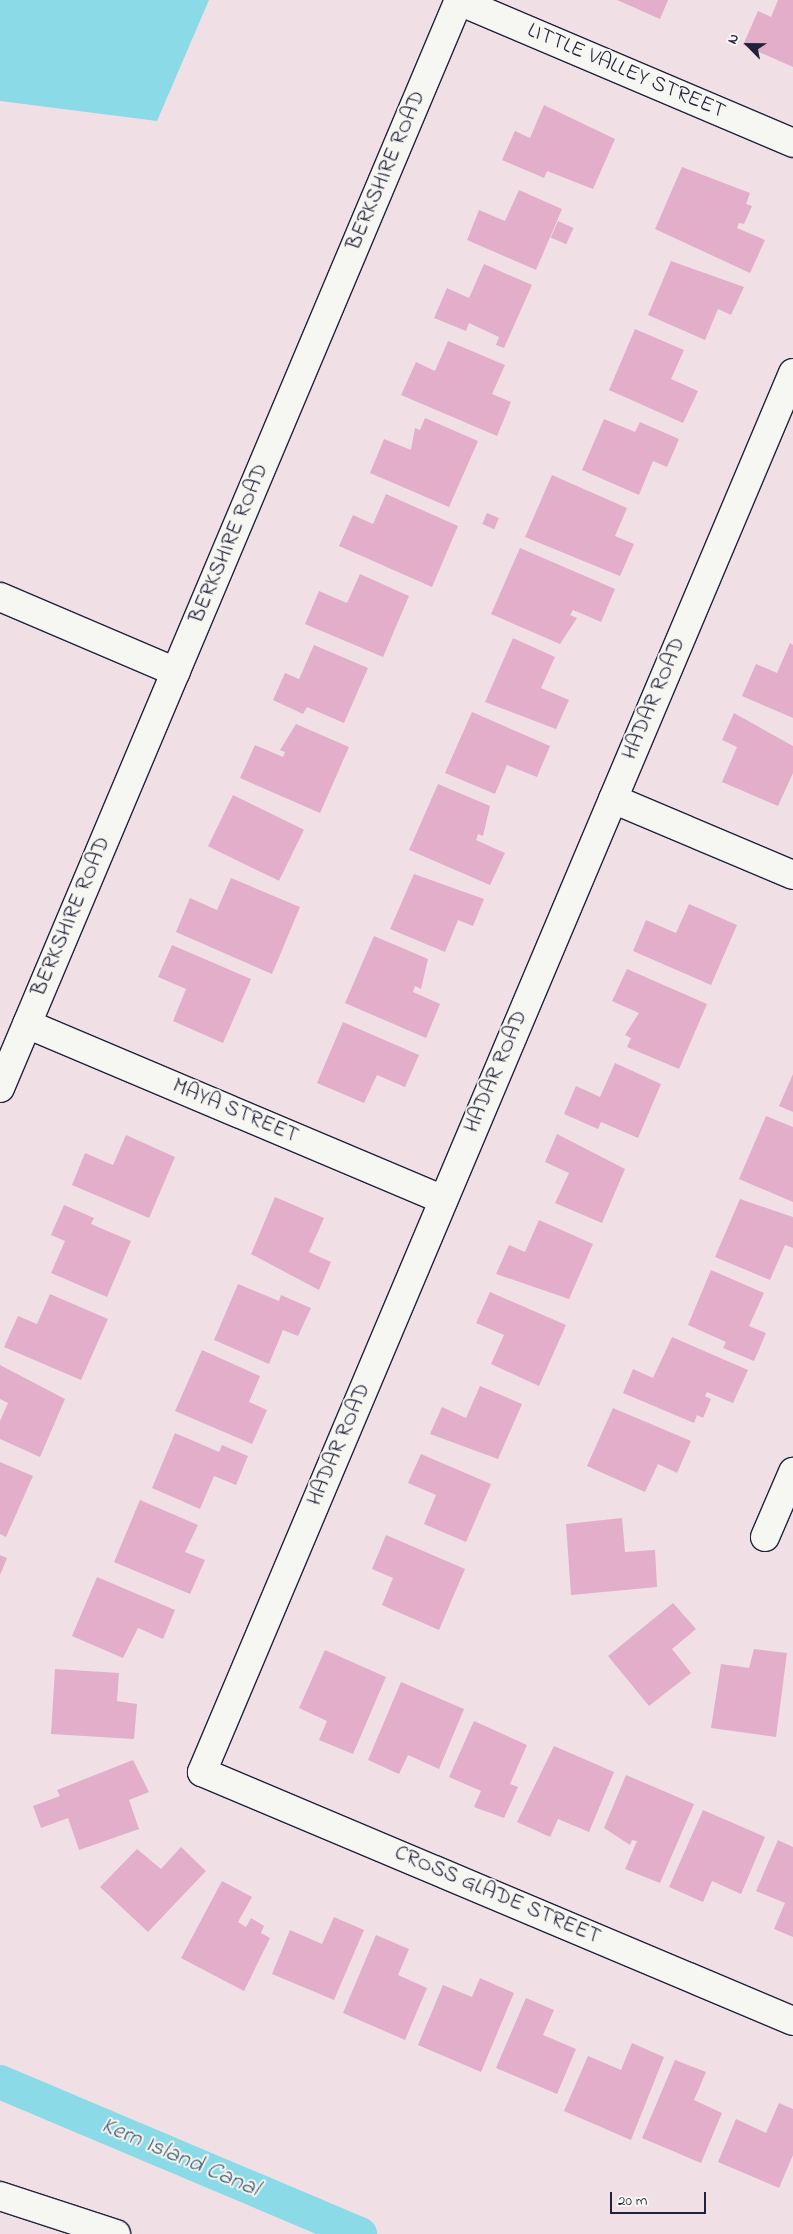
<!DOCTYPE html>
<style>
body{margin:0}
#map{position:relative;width:793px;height:2234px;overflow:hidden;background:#f0e0e6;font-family:"Indie Flower",sans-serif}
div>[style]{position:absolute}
.water>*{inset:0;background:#8bdae8}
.canal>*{height:34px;margin:-17px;padding:0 17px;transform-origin:17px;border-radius:17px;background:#8bdae8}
.building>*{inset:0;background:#e2aec9;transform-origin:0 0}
.roads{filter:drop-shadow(1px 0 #22223b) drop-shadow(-1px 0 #22223b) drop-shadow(0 1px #22223b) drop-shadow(0 -1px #22223b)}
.street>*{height:28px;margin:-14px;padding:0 14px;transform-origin:14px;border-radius:14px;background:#f6f6f2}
.secondary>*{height:28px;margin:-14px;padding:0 14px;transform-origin:14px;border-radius:14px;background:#f6f6f2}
span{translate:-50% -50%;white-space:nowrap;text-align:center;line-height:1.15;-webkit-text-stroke:4px #f6f6f2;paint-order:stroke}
.street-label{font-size:22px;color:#22223b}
.water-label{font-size:24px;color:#42596f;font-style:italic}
.north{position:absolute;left:723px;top:20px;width:50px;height:50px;-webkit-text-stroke:4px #f6f6f2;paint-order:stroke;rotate:293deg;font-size:14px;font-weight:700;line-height:20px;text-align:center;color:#22223b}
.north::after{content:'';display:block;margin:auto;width:18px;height:22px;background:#22223b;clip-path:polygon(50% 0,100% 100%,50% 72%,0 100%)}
.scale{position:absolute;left:610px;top:2192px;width:96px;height:22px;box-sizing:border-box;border:2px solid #22223b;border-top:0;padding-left:6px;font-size:15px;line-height:18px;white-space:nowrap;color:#22223b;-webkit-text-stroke:4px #f6f6f2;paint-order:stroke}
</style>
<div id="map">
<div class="water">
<i style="clip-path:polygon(0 0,209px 0,157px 121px,0 101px)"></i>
</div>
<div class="canal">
<i style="left:0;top:2082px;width:391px;rotate:22.9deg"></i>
</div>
<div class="building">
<i style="clip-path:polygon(617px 0,668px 0,660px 19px)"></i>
<i style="clip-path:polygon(778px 0,793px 0,793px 67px,743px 45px,758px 11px,771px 17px)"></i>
<i style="clip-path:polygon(544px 105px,615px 139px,593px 189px,547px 171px,544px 178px,502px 160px,515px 131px,530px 138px)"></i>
<i style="clip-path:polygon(682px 167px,750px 193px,746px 204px,752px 206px,744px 224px,739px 223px,737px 228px,765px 240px,750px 273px,655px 229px)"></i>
<i style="clip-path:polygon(519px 190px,562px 209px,536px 270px,467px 240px,479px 210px,505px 221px)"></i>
<i style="left:558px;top:221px;width:17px;height:18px;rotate:24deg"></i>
<i style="clip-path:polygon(671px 261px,744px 287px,731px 315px,718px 309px,705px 340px,648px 315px)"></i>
<i style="clip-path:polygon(484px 264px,532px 285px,504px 348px,496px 345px,499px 337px,469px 323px,466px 331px,434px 318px,447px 288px,469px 298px)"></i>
<i style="clip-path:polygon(635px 329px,684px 350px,671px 379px,698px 391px,683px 423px,609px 390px)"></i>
<i style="clip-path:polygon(448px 341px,505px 365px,492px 394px,511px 402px,497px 436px,401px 395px,416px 362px,435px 371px)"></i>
<i style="clip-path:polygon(425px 418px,478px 441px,449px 507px,370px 473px,384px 439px,411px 450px,415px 428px,420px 430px)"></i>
<i style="clip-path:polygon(604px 419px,635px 432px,640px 422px,679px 439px,667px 467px,653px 461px,639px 495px,582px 470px)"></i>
<i style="clip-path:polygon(552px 475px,627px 508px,615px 536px,634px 544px,620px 576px,525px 537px)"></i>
<i style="clip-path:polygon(386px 494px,458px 526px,432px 587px,339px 546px,353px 515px,373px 524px)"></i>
<i style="left:487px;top:513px;width:13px;height:12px;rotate:23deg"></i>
<i style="clip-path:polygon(520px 548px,615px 589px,601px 622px,573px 610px,570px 615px,577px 618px,560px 644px,491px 614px)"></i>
<i style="clip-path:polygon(360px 574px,409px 596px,383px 657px,305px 624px,319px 591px,347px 603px)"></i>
<i style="clip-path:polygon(513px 638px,555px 657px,541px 688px,569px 700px,556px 729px,485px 702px)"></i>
<i style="clip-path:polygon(790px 643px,793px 645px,793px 718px,742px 696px,756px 664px,777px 673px)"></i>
<i style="clip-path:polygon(314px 645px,368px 668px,344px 723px,307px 707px,303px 714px,273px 700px,285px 673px,299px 679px)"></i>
<i style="clip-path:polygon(472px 712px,550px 746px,537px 777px,507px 765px,495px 794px,445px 773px)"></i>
<i style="clip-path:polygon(734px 713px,793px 746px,793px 773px,778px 806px,722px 782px,737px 747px,722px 740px)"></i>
<i style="clip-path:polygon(296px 724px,349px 747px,320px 813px,240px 778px,255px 745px,283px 757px,285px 752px,280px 750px)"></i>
<i style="clip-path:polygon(438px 784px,490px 806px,483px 836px,478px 834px,476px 840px,505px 853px,490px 885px,409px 850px)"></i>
<i style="left:233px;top:795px;width:79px;height:57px;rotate:26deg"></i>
<i style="clip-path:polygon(414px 874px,484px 899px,473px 926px,458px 920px,445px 952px,390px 929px)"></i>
<i style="clip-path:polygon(231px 878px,300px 907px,272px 974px,176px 932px,190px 898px,217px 910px)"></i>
<i style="clip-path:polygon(689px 904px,737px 925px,711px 985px,633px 951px,646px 920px,676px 933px)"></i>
<i style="clip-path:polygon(374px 936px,428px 959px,421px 989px,415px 986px,413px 992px,440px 1004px,426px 1038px,345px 1003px)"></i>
<i style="clip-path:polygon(172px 945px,251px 979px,223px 1043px,173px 1021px,186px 989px,158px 977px)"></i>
<i style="clip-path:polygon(627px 969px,707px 1004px,679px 1069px,627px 1047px,631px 1038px,625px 1035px,639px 1013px,612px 1001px)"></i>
<i style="clip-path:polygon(343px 1022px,419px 1055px,405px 1087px,377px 1075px,364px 1103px,317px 1083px)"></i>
<i style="clip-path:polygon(615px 1063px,661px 1084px,638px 1138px,601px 1122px,598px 1129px,564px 1114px,576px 1086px,600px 1097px)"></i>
<i style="clip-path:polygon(793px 1074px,793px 1112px,779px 1106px)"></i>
<i style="clip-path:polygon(766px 1116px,793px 1127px,793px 1202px,739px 1179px)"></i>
<i style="clip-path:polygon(557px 1134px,625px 1169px,602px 1223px,555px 1203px,569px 1173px,545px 1162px)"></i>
<i style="clip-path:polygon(126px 1135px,175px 1157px,149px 1218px,72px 1185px,85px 1153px,113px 1165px)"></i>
<i style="clip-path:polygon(275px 1197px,324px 1218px,309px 1252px,331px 1262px,319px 1290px,251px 1254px)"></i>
<i style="clip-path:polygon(740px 1199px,793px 1217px,793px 1248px,785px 1245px,770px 1280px,715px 1257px)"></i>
<i style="clip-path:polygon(64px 1205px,94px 1218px,91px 1224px,131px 1241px,107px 1297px,51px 1273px,65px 1241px,51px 1235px)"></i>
<i style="clip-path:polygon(539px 1220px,593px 1244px,569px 1299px,496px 1274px,509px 1245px,525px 1252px)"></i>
<i style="clip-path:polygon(711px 1270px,764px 1293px,749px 1326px,766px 1333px,754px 1361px,723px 1348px,726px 1342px,688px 1325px)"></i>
<i style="clip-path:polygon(238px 1284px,279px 1301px,281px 1295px,311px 1308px,298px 1336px,283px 1330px,269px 1364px,214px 1340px)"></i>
<i style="clip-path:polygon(490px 1292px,566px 1325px,539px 1386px,491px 1364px,504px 1335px,476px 1323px)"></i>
<i style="clip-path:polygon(50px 1294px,108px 1319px,81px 1380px,4px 1347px,18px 1316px,37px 1324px)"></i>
<i style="clip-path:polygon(672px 1337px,748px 1370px,733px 1403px,707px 1392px,705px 1396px,711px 1399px,703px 1418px,697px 1415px,694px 1423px,623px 1393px,633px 1369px,653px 1378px)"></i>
<i style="clip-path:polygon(202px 1350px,260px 1376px,249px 1402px,267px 1410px,252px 1444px,175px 1411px)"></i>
<i style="clip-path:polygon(0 1365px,65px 1399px,40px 1457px,0 1439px,0 1421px,8px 1403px,0 1399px)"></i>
<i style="clip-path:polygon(480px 1386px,522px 1404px,498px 1459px,430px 1434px,442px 1407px,466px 1418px)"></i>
<i style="clip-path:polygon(613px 1408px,691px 1441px,677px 1473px,658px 1464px,645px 1492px,587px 1466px)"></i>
<i style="clip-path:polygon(175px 1433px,219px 1452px,222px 1445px,248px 1456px,236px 1485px,214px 1476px,200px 1509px,152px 1488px)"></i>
<i style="clip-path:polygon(421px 1454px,491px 1484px,466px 1542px,424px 1524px,436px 1495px,408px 1483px)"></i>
<i style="clip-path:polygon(0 1462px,33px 1476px,6px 1537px,0 1534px)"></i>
<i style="clip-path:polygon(140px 1500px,198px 1525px,185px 1552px,205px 1560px,190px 1594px,114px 1562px)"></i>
<i style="clip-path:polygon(622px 1518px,625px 1552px,655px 1550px,657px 1587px,571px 1595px,566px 1524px)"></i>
<i style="clip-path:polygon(386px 1535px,465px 1569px,439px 1630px,382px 1605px,393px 1578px,372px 1569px)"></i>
<i style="clip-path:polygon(0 1555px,7px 1558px,0 1575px)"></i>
<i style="clip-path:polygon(97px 1577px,175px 1610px,163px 1639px,138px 1628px,123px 1658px,72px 1636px)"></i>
<i style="clip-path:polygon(673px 1603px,696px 1629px,672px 1649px,691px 1673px,649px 1706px,608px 1656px)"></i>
<i style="clip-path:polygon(754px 1649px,787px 1653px,776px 1737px,711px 1728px,721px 1664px,749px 1668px)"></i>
<i style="clip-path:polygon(325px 1650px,386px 1677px,353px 1754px,319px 1740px,327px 1721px,299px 1708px)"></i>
<i style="clip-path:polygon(55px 1669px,119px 1673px,117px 1701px,137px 1704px,134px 1739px,51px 1734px)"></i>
<i style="clip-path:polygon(401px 1682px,464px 1709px,439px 1769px,408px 1755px,399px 1774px,368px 1760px)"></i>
<i style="clip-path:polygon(474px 1721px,527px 1745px,510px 1784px,518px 1787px,504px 1818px,474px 1807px,481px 1791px,449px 1777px)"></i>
<i style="clip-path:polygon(554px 1746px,614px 1772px,589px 1832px,558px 1819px,550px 1837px,517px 1822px)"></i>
<i style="clip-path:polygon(133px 1760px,149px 1792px,129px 1800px,139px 1829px,79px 1850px,68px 1818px,41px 1828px,33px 1806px,60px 1796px,57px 1790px)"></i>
<i style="clip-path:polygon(626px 1775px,694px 1804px,660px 1883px,625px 1869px,637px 1841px,632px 1840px,630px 1845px,604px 1828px)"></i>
<i style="clip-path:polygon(703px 1810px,765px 1837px,741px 1894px,712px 1881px,703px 1902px,669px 1887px)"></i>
<i style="clip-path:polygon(778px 1840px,793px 1847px,793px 1937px,774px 1929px,785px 1903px,756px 1891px)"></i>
<i style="clip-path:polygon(181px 1847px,206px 1871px,148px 1932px,100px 1887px,137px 1849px,161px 1869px)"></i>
<i style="clip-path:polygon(222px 1881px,252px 1897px,238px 1922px,246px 1927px,251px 1918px,264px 1926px,261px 1933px,270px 1938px,244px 1991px,181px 1958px)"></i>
<i style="clip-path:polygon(334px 1917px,364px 1930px,334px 2000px,272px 1974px,290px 1930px,322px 1944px)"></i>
<i style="clip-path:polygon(376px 1935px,409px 1949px,398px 1975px,427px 1988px,405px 2040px,343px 2013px)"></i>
<i style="clip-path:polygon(480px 1978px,514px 1993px,481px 2072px,418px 2045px,443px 1985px,472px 1997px)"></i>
<i style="clip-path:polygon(526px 1998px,554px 2010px,543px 2035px,576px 2049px,557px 2094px,496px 2068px)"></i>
<i style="clip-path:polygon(632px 2043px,664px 2057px,631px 2140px,564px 2111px,588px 2056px,621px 2070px)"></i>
<i style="clip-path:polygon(675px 2060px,706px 2072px,694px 2100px,722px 2113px,701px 2163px,642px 2138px)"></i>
<i style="clip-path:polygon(779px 2103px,793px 2109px,793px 2155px,779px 2188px,718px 2162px,736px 2119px,766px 2133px)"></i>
</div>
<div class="roads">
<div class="street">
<i style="left:459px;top:1px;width:363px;rotate:23deg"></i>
<i style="left:793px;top:373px;width:1519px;rotate:112.9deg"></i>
<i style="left:202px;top:1772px;width:641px;rotate:22.85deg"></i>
<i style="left:0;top:597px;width:191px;rotate:23.1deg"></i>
<i style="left:613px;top:799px;width:195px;rotate:22.9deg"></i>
<i style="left:27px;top:1024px;width:452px;rotate:22.9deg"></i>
<i style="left:0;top:1088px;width:1181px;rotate:-67.13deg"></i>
<i style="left:765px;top:1537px;width:71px;rotate:-66.7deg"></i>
</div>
<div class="secondary">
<i style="left:0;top:2196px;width:122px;rotate:18.1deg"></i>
</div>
</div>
<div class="street-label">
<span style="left:626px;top:72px;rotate:23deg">LITTLE VALLEY STREET</span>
<span style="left:387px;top:171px;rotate:-67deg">BERKSHIRE ROAD</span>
<span style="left:230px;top:544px;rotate:-67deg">BERKSHIRE ROAD</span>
<span style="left:655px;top:699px;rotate:-67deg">HADAR ROAD</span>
<span style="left:72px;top:917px;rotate:-67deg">BERKSHIRE ROAD</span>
<span style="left:497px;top:1072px;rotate:-67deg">HADAR ROAD</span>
<span style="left:235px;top:1112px;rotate:23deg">MAYA STREET</span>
<span style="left:340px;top:1445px;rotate:-67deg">HADAR ROAD</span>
<span style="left:497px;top:1896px;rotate:23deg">CROSS GLADE STREET</span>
</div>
<div class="water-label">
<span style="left:180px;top:2158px;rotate:23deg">Kern Island Canal</span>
</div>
<div class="north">N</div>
<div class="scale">20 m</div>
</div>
